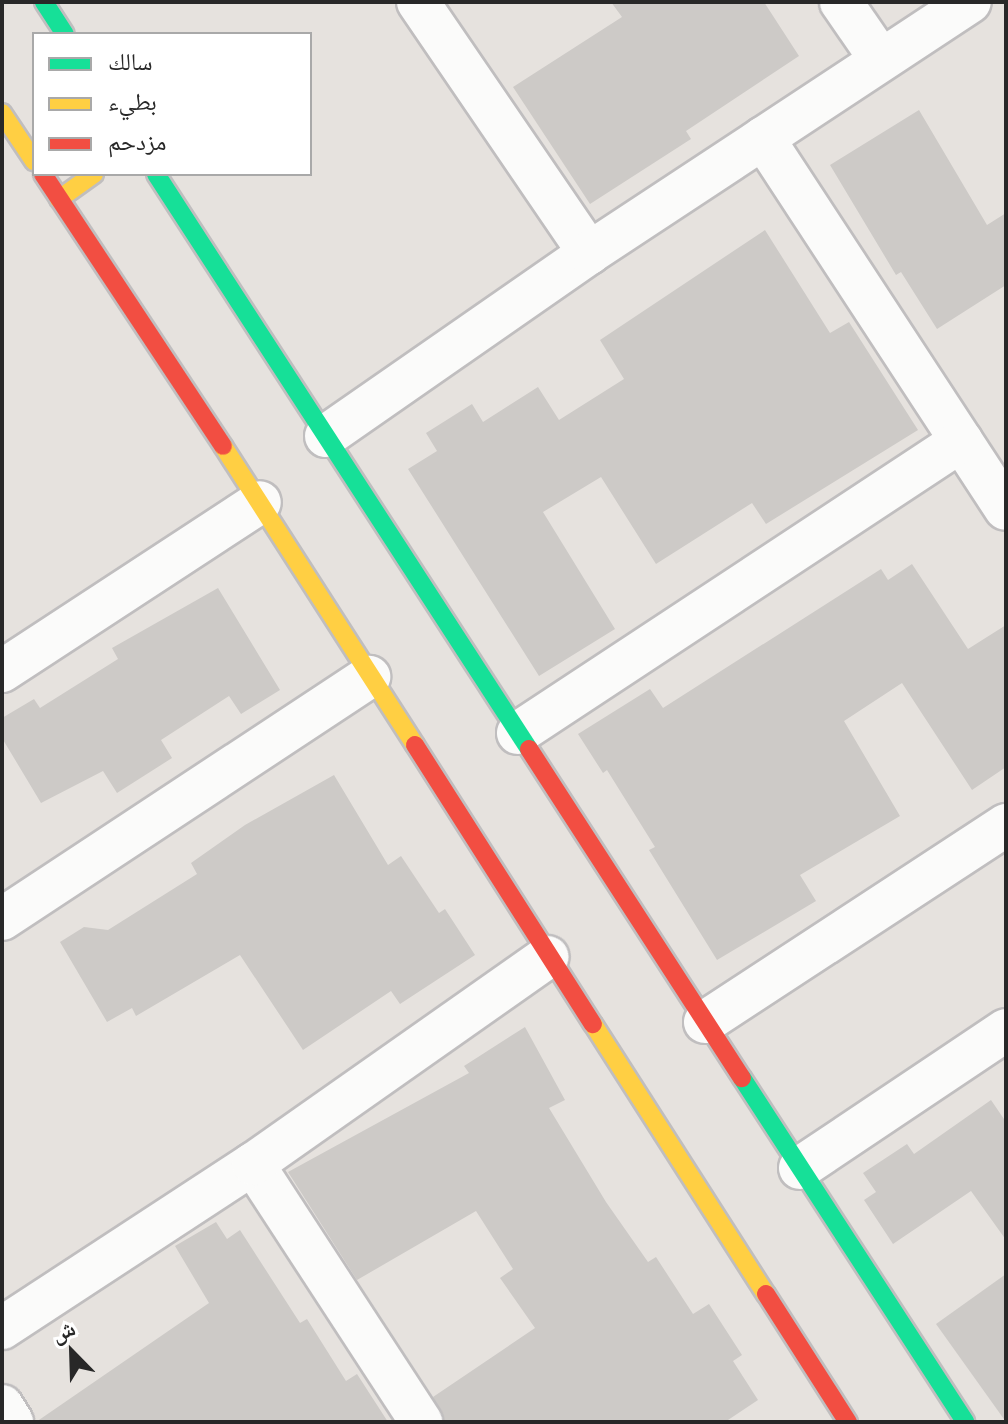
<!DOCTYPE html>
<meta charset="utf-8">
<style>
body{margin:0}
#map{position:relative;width:1008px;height:1424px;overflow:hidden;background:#e6e2de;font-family:Barlow,"Noto Naskh Arabic",sans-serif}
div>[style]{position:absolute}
.building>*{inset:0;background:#cdcac7}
.roads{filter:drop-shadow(2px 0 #c0bebf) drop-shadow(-2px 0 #c0bebf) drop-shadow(0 2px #c0bebf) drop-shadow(0 -2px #c0bebf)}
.street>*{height:42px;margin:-21px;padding:0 21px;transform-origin:21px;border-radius:21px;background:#fbfbfa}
.fast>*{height:18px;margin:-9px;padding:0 9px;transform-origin:9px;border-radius:9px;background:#16e098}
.slow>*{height:18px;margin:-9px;padding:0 9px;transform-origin:9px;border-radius:9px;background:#ffcf43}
.jam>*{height:18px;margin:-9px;padding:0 9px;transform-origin:9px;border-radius:9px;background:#f24e42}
span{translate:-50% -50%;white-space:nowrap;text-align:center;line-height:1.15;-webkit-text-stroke:7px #fff;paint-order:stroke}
.frame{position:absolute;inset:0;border:4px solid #282828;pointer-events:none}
.legend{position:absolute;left:32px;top:32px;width:280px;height:144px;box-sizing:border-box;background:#fff;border:2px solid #a9a9a9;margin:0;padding:10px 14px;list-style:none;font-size:24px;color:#282828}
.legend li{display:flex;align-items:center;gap:16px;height:40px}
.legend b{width:40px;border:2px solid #a9a9a9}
.north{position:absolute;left:32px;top:1312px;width:80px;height:80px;-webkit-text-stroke:6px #fff;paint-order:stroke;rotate:337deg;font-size:22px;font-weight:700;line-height:32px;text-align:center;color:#282828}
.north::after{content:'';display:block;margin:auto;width:28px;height:36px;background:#282828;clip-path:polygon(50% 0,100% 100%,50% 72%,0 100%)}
</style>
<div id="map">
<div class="building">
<i style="clip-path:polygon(611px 2px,764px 2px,799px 56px,686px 131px,691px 139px,590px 204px,513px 87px,622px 17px)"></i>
<i style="clip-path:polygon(919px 110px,987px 225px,1006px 213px,1006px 285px,937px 329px,901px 272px,896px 275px,830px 165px)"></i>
<i style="clip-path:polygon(765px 230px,830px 333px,849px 322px,918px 430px,766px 524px,752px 503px,656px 564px,601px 477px,543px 512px,615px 629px,539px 676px,408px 469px,437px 451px,426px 433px,472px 404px,483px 422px,538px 387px,559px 420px,624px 379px,600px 340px)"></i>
<i style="clip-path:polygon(912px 564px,968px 649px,1006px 625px,1006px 767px,972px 790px,902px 683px,844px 721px,900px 816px,800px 875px,816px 901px,717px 960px,649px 850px,655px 847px,607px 770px,603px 773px,578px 734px,650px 689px,663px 708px,881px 569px,888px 580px)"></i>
<i style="clip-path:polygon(218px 588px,280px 690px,241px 714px,229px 696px,161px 740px,172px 758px,117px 793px,103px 771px,41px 803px,2px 738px,2px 718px,34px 699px,40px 708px,118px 659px,112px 648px)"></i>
<i style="clip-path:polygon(334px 775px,388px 865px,401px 856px,439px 913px,445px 909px,475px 955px,400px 1004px,391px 991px,303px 1050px,240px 955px,136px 1016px,132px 1008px,107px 1022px,60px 942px,84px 927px,108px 930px,197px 874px,191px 863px,245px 825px)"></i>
<i style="clip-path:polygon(525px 1027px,565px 1100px,549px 1108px,606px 1202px,648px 1262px,656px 1257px,693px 1314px,709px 1304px,742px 1355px,733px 1361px,758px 1400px,725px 1422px,445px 1422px,433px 1397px,535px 1328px,500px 1278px,513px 1269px,476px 1211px,357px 1280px,288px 1172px,469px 1073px,464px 1066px)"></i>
<i style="clip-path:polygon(991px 1100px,1006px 1122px,1006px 1240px,971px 1191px,893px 1244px,864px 1200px,876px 1192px,863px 1173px,907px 1144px,914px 1154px)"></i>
<i style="clip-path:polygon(216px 1222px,227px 1239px,240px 1230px,300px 1323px,307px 1319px,346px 1381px,357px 1374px,388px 1422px,36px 1422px,209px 1303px,175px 1246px)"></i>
<i style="clip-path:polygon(1006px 1274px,1006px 1422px,936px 1324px)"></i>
</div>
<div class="roads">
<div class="street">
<i style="left:418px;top:2px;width:304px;rotate:55.7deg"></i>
<i style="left:841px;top:2px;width:70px;rotate:55.4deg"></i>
<i style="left:763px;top:138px;width:443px;rotate:56.8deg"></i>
<i style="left:326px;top:436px;width:320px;rotate:-34.8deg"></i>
<i style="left:589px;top:253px;width:456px;rotate:-33.4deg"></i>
<i style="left:2px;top:671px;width:308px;rotate:-33.2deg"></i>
<i style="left:518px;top:733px;width:531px;rotate:-33.39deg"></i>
<i style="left:2px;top:919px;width:440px;rotate:-33.4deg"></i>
<i style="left:705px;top:1022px;width:360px;rotate:-33.2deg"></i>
<i style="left:253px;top:1164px;width:308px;rotate:56.9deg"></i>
<i style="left:800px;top:1168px;width:248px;rotate:-33.8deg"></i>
<i style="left:2px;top:1328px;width:300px;rotate:-33.2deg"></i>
<i style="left:253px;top:1164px;width:360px;rotate:-35.1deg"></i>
<i style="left:2px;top:1406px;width:19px;rotate:58deg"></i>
</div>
<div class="fast">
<i style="left:44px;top:2px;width:38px;rotate:57deg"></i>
<i style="left:156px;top:174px;width:685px;rotate:57.03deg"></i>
<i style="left:742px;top:1078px;width:410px;rotate:57deg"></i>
</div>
<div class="slow">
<i style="left:2px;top:113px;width:58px;rotate:56.3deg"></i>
<i style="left:59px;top:199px;width:43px;rotate:-35.5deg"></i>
<i style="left:223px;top:446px;width:355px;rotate:57.3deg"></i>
<i style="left:593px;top:1024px;width:321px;rotate:57.4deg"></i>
</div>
<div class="jam">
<i style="left:43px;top:174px;width:326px;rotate:56.5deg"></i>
<i style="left:415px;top:745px;width:331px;rotate:57.5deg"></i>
<i style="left:529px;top:749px;width:392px;rotate:57.1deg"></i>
<i style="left:766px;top:1294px;width:152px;rotate:57.4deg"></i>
</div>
</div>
<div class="frame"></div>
<ul class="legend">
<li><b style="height:10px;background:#16e098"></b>سالك</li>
<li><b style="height:10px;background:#ffcf43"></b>بطيء</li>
<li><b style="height:10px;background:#f24e42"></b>مزدحم</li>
</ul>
<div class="north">ش</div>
</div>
